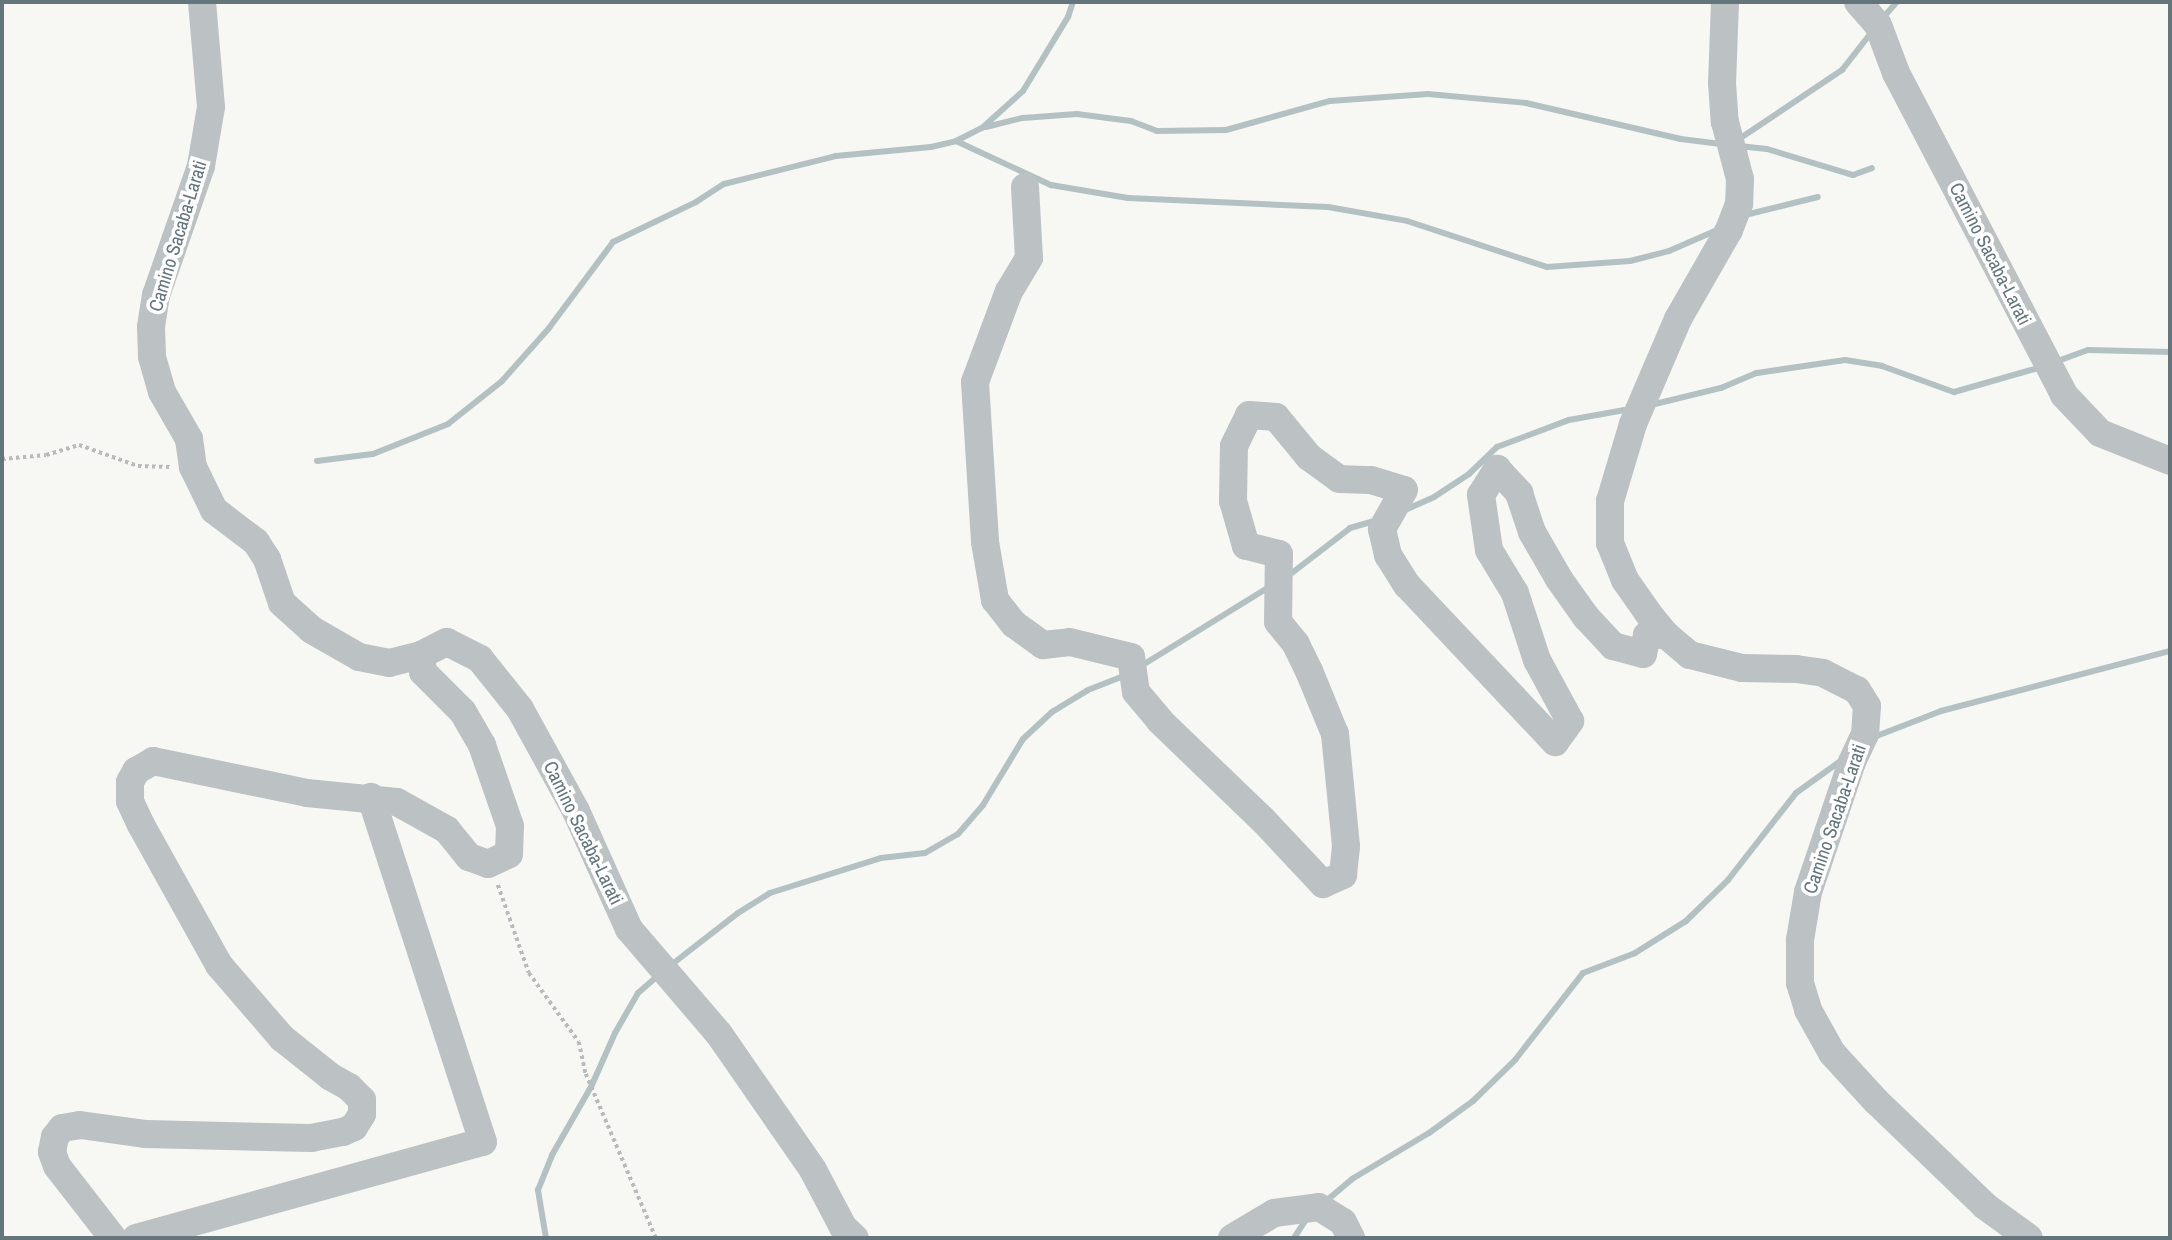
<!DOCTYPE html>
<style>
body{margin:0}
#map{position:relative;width:2172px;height:1240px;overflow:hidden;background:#f7f7f4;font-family:"Archivo Narrow",sans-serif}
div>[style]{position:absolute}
.stream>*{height:6px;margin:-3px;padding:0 3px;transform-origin:3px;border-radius:3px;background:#b4c1c3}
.path>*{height:3.5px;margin-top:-1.75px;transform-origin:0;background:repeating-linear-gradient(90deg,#b7bbbc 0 3.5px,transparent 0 7px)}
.minor>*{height:28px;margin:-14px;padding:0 14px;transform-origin:14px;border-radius:14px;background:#bcc1c4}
span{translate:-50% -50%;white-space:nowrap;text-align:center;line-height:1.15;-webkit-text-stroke:7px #fff;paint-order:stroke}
.street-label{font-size:19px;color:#65757c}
.frame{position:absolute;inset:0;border:4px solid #65757c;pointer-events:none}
</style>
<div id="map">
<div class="stream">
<i style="left:1882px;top:19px;width:23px;rotate:-49deg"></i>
<i style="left:986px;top:127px;width:38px;rotate:-14deg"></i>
<i style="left:1023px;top:118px;width:54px;rotate:-4.2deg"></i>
<i style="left:1077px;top:114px;width:54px;rotate:7.4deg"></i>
<i style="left:1131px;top:121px;width:28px;rotate:21deg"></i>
<i style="left:1157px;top:131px;width:69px;rotate:-0.8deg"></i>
<i style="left:1226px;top:130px;width:108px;rotate:-15.6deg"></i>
<i style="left:1330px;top:101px;width:98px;rotate:-4.1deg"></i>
<i style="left:1428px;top:94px;width:98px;rotate:5.2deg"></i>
<i style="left:1526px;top:103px;width:159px;rotate:13.1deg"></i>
<i style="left:1681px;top:139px;width:40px;rotate:7.1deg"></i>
<i style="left:956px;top:141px;width:105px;rotate:24.9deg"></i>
<i style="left:1051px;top:185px;width:78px;rotate:9.6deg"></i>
<i style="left:1128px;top:198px;width:200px;rotate:2.6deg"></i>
<i style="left:1328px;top:207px;width:80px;rotate:10deg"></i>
<i style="left:1407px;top:221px;width:147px;rotate:18.2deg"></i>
<i style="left:1547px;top:267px;width:83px;rotate:-4.1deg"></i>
<i style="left:1630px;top:261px;width:40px;rotate:-14.4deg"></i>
<i style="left:1669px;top:251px;width:52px;rotate:-23.6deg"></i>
<i style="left:1736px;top:141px;width:128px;rotate:-33.8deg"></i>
<i style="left:1842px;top:70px;width:47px;rotate:-51.9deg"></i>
<i style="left:1739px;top:146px;width:28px;rotate:6deg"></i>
<i style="left:1767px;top:149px;width:90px;rotate:16.8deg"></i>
<i style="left:1853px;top:175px;width:20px;rotate:-20deg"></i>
<i style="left:1745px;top:215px;width:75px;rotate:-13.9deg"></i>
<i style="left:2055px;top:362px;width:35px;rotate:-20deg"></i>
<i style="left:2088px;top:350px;width:82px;rotate:1.4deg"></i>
<i style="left:1651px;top:405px;width:72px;rotate:-13.7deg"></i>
<i style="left:1721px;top:388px;width:39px;rotate:-23deg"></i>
<i style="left:1757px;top:373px;width:89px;rotate:-8.4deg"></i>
<i style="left:1845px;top:360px;width:37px;rotate:9deg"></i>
<i style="left:1882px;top:366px;width:77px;rotate:19.9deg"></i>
<i style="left:1954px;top:392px;width:91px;rotate:-15.9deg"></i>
<i style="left:317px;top:461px;width:56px;rotate:-7.1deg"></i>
<i style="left:373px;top:454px;width:81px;rotate:-21.8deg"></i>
<i style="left:448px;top:424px;width:69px;rotate:-38.5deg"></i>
<i style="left:502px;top:381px;width:71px;rotate:-48.4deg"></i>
<i style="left:549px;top:328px;width:107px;rotate:-53.3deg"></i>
<i style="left:613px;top:242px;width:92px;rotate:-25.7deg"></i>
<i style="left:696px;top:202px;width:33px;rotate:-33deg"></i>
<i style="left:724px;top:184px;width:115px;rotate:-14deg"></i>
<i style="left:836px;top:156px;width:95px;rotate:-5.4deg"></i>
<i style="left:931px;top:147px;width:26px;rotate:-13deg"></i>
<i style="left:956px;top:141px;width:29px;rotate:-27deg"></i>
<i style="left:982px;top:128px;width:55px;rotate:-42.1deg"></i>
<i style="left:1023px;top:91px;width:87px;rotate:-58.7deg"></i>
<i style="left:1068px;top:17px;width:16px;rotate:-72deg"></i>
<i style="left:1405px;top:510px;width:32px;rotate:-24deg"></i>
<i style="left:1434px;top:497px;width:42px;rotate:-33.3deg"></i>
<i style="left:1469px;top:474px;width:39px;rotate:-44deg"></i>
<i style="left:1497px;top:447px;width:77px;rotate:-20.6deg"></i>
<i style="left:1569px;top:420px;width:62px;rotate:-10.2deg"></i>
<i style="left:1288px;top:576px;width:78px;rotate:-37.7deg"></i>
<i style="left:1350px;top:528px;width:29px;rotate:-16deg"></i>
<i style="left:1141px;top:666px;width:150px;rotate:-31.7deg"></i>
<i style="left:1874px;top:737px;width:72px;rotate:-21.2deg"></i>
<i style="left:1941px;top:711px;width:237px;rotate:-14.7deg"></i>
<i style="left:671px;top:965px;width:85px;rotate:-37.8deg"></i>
<i style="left:738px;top:913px;width:38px;rotate:-32deg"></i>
<i style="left:770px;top:893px;width:116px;rotate:-17.5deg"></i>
<i style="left:881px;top:858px;width:44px;rotate:-6.5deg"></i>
<i style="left:925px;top:853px;width:38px;rotate:-30deg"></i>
<i style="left:958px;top:834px;width:38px;rotate:-49deg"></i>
<i style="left:983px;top:805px;width:77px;rotate:-58.8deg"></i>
<i style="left:1023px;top:739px;width:40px;rotate:-43deg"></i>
<i style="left:1052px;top:712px;width:42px;rotate:-31.4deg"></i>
<i style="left:1088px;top:690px;width:41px;rotate:-21.5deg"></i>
<i style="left:1326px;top:1201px;width:34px;rotate:-40deg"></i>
<i style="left:1352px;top:1179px;width:90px;rotate:-30.9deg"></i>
<i style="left:1429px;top:1133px;width:54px;rotate:-36deg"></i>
<i style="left:1473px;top:1101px;width:59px;rotate:-44.3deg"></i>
<i style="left:1515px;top:1060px;width:110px;rotate:-52deg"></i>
<i style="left:1583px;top:973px;width:56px;rotate:-21deg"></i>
<i style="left:1635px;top:953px;width:60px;rotate:-32.1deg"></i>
<i style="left:1686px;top:921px;width:59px;rotate:-44.3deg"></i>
<i style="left:1728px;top:880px;width:110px;rotate:-52deg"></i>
<i style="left:1796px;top:793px;width:57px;rotate:-35.7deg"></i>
<i style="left:546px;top:1238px;width:49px;rotate:-99.5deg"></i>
<i style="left:538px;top:1190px;width:38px;rotate:-68deg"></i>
<i style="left:552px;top:1155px;width:78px;rotate:-60.2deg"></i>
<i style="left:591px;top:1087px;width:59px;rotate:-66deg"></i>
<i style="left:615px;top:1033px;width:46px;rotate:-60.1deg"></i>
<i style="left:638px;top:993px;width:29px;rotate:-41deg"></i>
<i style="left:1294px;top:1238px;width:24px;rotate:-57deg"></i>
</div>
<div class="path">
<i style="left:2px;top:459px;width:44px;rotate:-5.2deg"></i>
<i style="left:46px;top:455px;width:34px;rotate:-17deg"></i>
<i style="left:79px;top:445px;width:63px;rotate:19.6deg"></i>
<i style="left:138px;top:466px;width:32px;rotate:2deg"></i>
<i style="left:498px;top:885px;width:93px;rotate:70.6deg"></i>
<i style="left:529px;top:973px;width:85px;rotate:54.1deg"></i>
<i style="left:579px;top:1042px;width:33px;rotate:78deg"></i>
<i style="left:586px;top:1074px;width:178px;rotate:66.9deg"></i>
</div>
<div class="minor">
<i style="left:202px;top:2px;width:105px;rotate:85.1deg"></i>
<i style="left:211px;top:107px;width:60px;rotate:99.6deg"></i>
<i style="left:201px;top:166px;width:137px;rotate:109.2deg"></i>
<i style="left:156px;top:295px;width:32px;rotate:99deg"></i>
<i style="left:151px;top:327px;width:30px;rotate:88deg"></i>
<i style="left:152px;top:357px;width:36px;rotate:74deg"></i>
<i style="left:162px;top:392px;width:54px;rotate:60.1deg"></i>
<i style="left:189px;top:439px;width:28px;rotate:82deg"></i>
<i style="left:193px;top:467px;width:48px;rotate:64deg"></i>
<i style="left:214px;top:510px;width:53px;rotate:37.3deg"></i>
<i style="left:256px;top:542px;width:20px;rotate:57deg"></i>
<i style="left:267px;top:559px;width:46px;rotate:71.2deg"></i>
<i style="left:282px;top:603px;width:40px;rotate:42deg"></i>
<i style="left:312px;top:630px;width:54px;rotate:29.9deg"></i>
<i style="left:359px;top:657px;width:31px;rotate:11deg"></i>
<i style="left:389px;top:663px;width:33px;rotate:-14deg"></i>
<i style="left:421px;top:655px;width:29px;rotate:-27deg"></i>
<i style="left:447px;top:642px;width:37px;rotate:27deg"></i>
<i style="left:480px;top:659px;width:64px;rotate:51.3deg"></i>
<i style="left:520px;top:709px;width:116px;rotate:61.2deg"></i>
<i style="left:576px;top:811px;width:129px;rotate:65.8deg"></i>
<i style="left:629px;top:929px;width:138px;rotate:49.4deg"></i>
<i style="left:719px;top:1034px;width:165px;rotate:55.3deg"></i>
<i style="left:813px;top:1170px;width:64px;rotate:62.2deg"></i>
<i style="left:843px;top:1227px;width:16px;rotate:43deg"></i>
<i style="left:1725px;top:2px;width:81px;rotate:92.1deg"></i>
<i style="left:1722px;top:83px;width:39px;rotate:86deg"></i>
<i style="left:1725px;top:122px;width:59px;rotate:75.3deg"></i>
<i style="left:1740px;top:179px;width:25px;rotate:92deg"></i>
<i style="left:1739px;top:204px;width:28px;rotate:111deg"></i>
<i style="left:1729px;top:230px;width:103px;rotate:119.8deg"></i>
<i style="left:1678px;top:319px;width:114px;rotate:113.2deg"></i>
<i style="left:1633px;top:424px;width:80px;rotate:106.6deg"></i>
<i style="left:1610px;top:501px;width:42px;rotate:90deg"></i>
<i style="left:1610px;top:543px;width:40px;rotate:68deg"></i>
<i style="left:1625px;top:580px;width:40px;rotate:55.1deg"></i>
<i style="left:1648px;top:613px;width:28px;rotate:51deg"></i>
<i style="left:1666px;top:635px;width:31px;rotate:40deg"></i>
<i style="left:1690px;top:655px;width:54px;rotate:14deg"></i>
<i style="left:1742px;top:668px;width:54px;rotate:1.1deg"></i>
<i style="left:1796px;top:669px;width:27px;rotate:8deg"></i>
<i style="left:1823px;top:673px;width:38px;rotate:27deg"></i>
<i style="left:1857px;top:690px;width:19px;rotate:58deg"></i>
<i style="left:1867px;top:706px;width:28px;rotate:94deg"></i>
<i style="left:1865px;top:734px;width:31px;rotate:115deg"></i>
<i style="left:1852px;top:762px;width:137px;rotate:108.7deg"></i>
<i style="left:1808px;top:892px;width:49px;rotate:99.5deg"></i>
<i style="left:1800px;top:940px;width:43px;rotate:90deg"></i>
<i style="left:1800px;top:983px;width:28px;rotate:73deg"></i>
<i style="left:1808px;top:1010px;width:49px;rotate:60.8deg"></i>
<i style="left:1832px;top:1053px;width:65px;rotate:47.5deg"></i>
<i style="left:1876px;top:1101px;width:151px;rotate:43.9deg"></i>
<i style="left:1985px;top:1206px;width:54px;rotate:36deg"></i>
<i style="left:1858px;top:2px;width:30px;rotate:49deg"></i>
<i style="left:1878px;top:25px;width:51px;rotate:69.4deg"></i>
<i style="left:1896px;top:73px;width:363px;rotate:62.4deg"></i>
<i style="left:2064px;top:395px;width:52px;rotate:46.5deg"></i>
<i style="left:2100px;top:433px;width:75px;rotate:21.8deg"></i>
<i style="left:1025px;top:187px;width:71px;rotate:86.8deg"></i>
<i style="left:1029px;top:258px;width:39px;rotate:121deg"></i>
<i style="left:1009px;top:291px;width:97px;rotate:110.5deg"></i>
<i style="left:975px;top:382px;width:160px;rotate:86.4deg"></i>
<i style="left:985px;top:542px;width:59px;rotate:80.2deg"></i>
<i style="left:995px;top:600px;width:31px;rotate:52deg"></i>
<i style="left:1014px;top:624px;width:36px;rotate:36deg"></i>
<i style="left:1043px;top:645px;width:27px;rotate:-6deg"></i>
<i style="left:1070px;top:642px;width:63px;rotate:13.8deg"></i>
<i style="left:1131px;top:657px;width:35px;rotate:82deg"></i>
<i style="left:1136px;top:692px;width:38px;rotate:50deg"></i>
<i style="left:1160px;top:721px;width:143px;rotate:43.9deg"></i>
<i style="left:1263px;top:820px;width:88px;rotate:46.8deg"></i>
<i style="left:1323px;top:884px;width:22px;rotate:-24deg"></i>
<i style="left:1343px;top:875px;width:29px;rotate:-84deg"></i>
<i style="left:1346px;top:846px;width:113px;rotate:-95.6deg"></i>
<i style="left:1335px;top:734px;width:68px;rotate:-112.4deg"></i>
<i style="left:1309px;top:671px;width:30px;rotate:-116deg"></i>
<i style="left:1296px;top:644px;width:28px;rotate:-129deg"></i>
<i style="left:1278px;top:622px;width:68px;rotate:-89.2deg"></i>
<i style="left:1279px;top:554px;width:34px;rotate:-166deg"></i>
<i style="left:1246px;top:546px;width:47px;rotate:-106.1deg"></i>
<i style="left:1233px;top:501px;width:55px;rotate:-89deg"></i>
<i style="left:1234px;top:446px;width:34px;rotate:-64deg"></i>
<i style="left:1249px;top:415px;width:27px;rotate:4deg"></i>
<i style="left:1276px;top:417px;width:52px;rotate:50.5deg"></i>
<i style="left:1309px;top:457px;width:37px;rotate:36deg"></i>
<i style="left:1339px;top:479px;width:32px;rotate:2deg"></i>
<i style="left:1371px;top:480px;width:34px;rotate:17deg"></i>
<i style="left:1404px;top:490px;width:45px;rotate:119.4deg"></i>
<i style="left:1382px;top:529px;width:27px;rotate:77deg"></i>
<i style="left:1388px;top:555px;width:36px;rotate:58deg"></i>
<i style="left:1407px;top:585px;width:216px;rotate:46.7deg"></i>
<i style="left:1555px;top:742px;width:26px;rotate:-54deg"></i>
<i style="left:1570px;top:721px;width:69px;rotate:-118.4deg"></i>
<i style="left:1537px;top:660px;width:71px;rotate:-108.2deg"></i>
<i style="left:1515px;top:593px;width:50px;rotate:-121.2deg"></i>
<i style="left:1489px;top:550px;width:56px;rotate:-98.3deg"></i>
<i style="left:1481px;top:495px;width:31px;rotate:-58deg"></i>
<i style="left:1497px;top:469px;width:33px;rotate:47deg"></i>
<i style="left:1519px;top:493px;width:41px;rotate:71.6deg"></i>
<i style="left:1532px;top:532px;width:54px;rotate:60.1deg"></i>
<i style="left:1559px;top:579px;width:47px;rotate:54.6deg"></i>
<i style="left:1586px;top:617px;width:40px;rotate:47deg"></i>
<i style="left:1613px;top:646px;width:31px;rotate:15deg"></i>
<i style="left:1643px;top:654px;width:19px;rotate:-78deg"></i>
<i style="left:1647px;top:635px;width:19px"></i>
<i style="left:113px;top:1238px;width:91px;rotate:-127.9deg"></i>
<i style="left:57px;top:1166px;width:15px;rotate:-110deg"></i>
<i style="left:52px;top:1152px;width:15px;rotate:-79deg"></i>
<i style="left:55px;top:1137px;width:11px;rotate:-52deg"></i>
<i style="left:62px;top:1128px;width:18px;rotate:-9deg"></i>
<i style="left:80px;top:1125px;width:67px;rotate:7.8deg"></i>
<i style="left:146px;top:1134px;width:165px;rotate:1.4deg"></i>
<i style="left:311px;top:1138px;width:33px;rotate:-11deg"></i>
<i style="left:343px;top:1132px;width:12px;rotate:-24deg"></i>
<i style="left:354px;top:1127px;width:15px;rotate:-58deg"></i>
<i style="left:362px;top:1114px;width:14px;rotate:-90deg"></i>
<i style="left:362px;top:1100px;width:18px;rotate:-135deg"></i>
<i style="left:349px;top:1087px;width:21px;rotate:-151deg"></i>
<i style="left:331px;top:1077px;width:63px;rotate:-141.5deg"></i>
<i style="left:282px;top:1038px;width:96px;rotate:-130.8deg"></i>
<i style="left:219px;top:965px;width:160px;rotate:-119.1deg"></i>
<i style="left:141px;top:825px;width:26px;rotate:-115deg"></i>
<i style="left:130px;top:801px;width:19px;rotate:-90deg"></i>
<i style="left:130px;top:782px;width:13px;rotate:-61deg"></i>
<i style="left:136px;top:771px;width:20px;rotate:-30deg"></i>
<i style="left:153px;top:761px;width:157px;rotate:11.7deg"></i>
<i style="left:307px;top:793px;width:90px;rotate:5.7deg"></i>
<i style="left:397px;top:802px;width:57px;rotate:29.2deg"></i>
<i style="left:447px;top:830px;width:35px;rotate:51deg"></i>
<i style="left:469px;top:857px;width:20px;rotate:20deg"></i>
<i style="left:488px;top:864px;width:23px;rotate:-25deg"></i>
<i style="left:509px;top:854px;width:28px;rotate:-88deg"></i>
<i style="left:510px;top:826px;width:86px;rotate:-109.1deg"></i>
<i style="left:482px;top:745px;width:39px;rotate:-120deg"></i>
<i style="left:462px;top:711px;width:55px;rotate:-135deg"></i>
<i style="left:423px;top:672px;width:17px;rotate:-97deg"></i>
<i style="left:136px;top:1238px;width:360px;rotate:-15.5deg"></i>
<i style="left:483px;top:1142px;width:363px;rotate:-108deg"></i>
<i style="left:1232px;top:1238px;width:49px;rotate:-30.8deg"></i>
<i style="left:1274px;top:1213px;width:45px;rotate:-7.6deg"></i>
<i style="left:1319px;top:1207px;width:28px;rotate:32deg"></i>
<i style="left:1343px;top:1222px;width:18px;rotate:63deg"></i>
</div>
<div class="street-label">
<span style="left:178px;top:236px;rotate:-73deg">Camino Sacaba-Larati</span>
<span style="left:1990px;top:254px;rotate:63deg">Camino Sacaba-Larati</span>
<span style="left:1835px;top:819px;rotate:-71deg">Camino Sacaba-Larati</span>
<span style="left:583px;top:833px;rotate:64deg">Camino Sacaba-Larati</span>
</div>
<div class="frame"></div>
</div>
